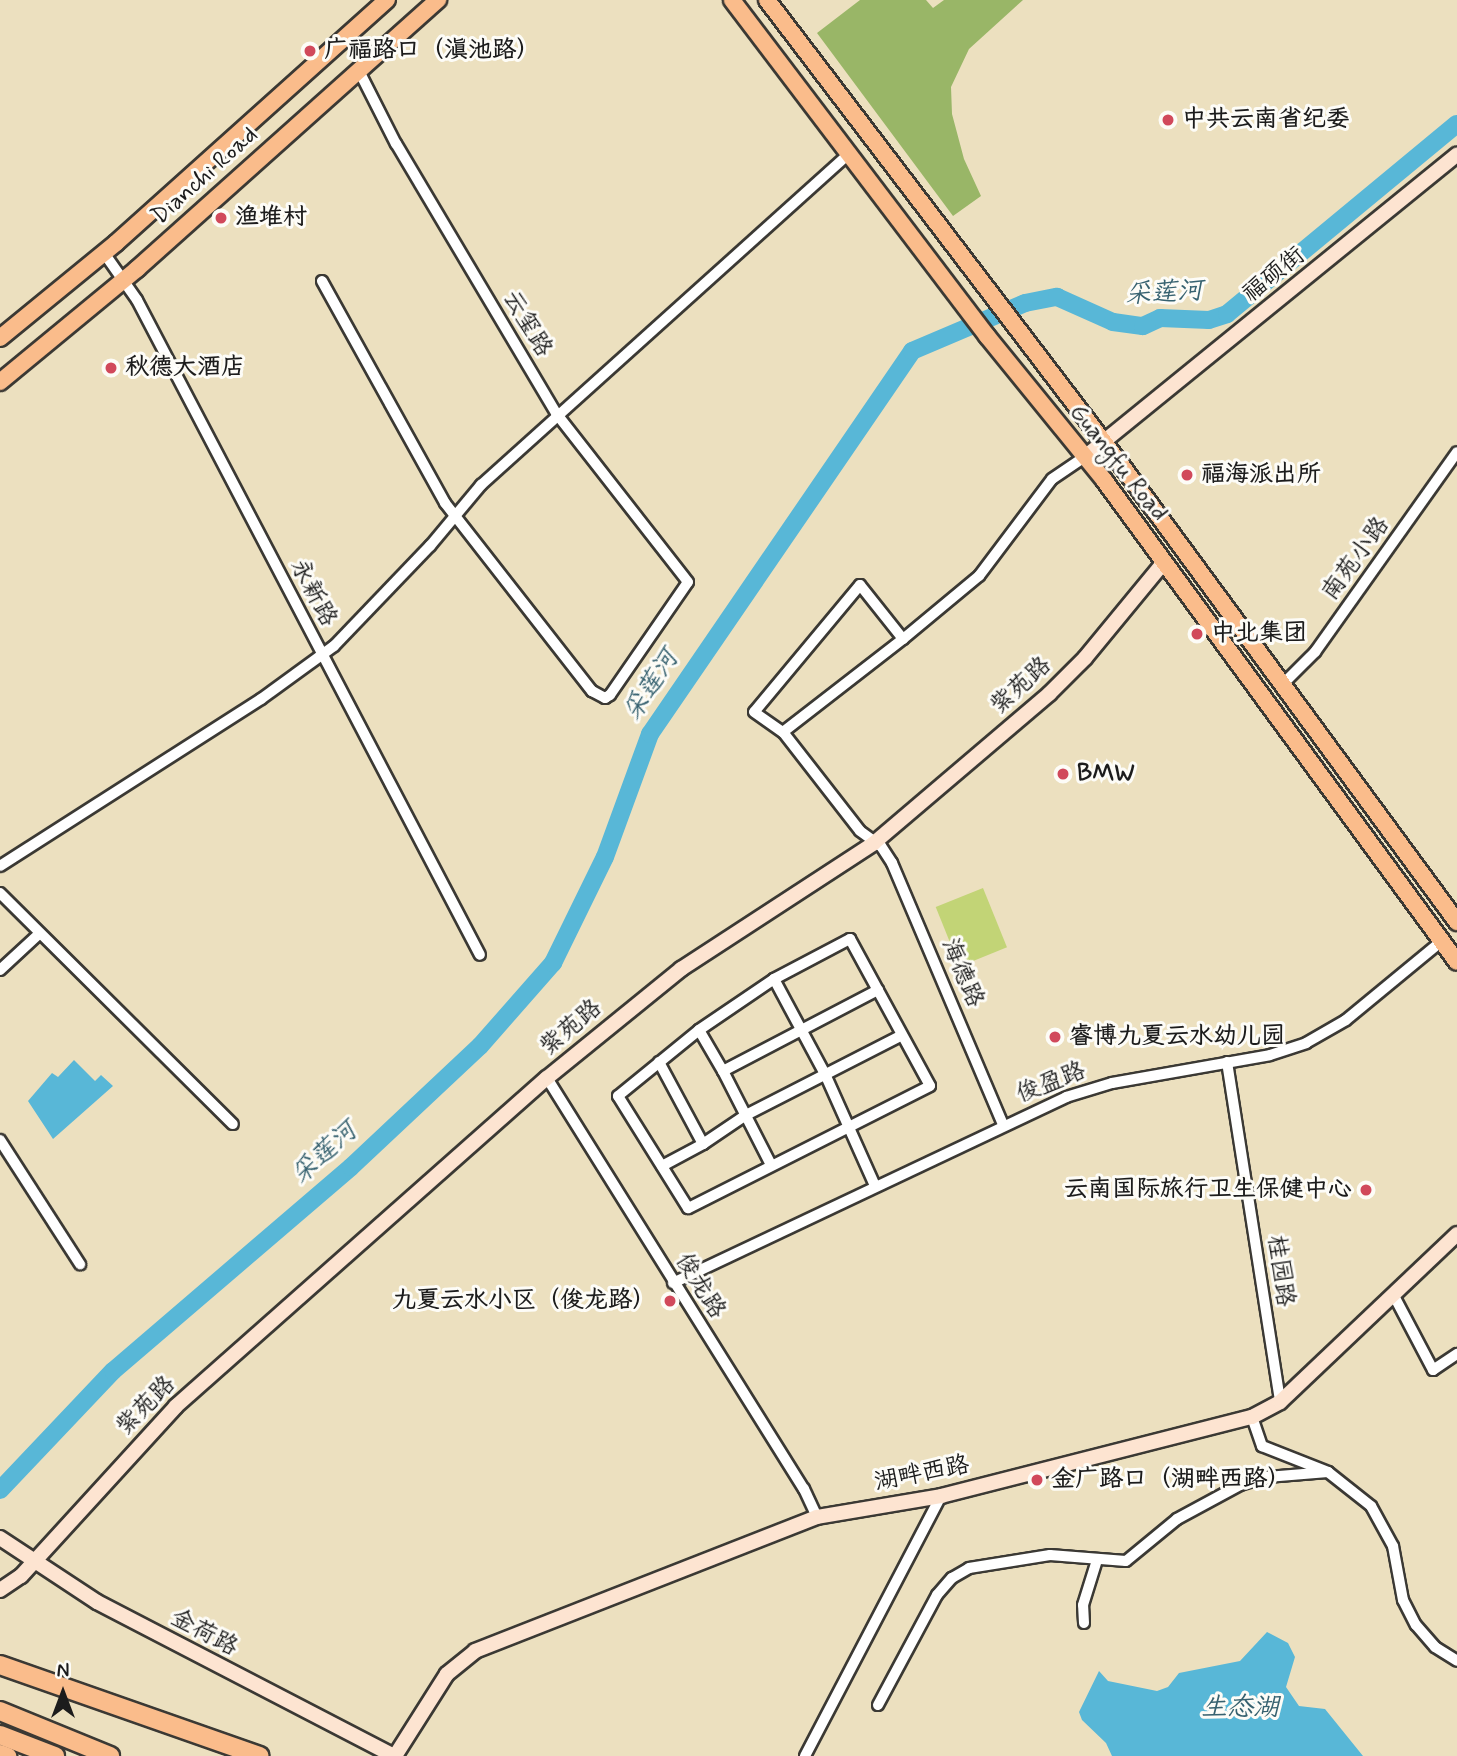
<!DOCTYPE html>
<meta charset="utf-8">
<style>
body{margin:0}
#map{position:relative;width:1457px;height:1756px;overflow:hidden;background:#ece0bf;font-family:Mynerve,"LXGW WenKai TC",sans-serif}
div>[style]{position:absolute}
.green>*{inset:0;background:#c2d476;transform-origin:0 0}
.forest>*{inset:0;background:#99b667}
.water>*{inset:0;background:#58b7d7}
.river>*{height:18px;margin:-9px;padding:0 9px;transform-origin:9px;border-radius:9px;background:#58b7d7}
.roads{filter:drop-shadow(2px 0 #3b3934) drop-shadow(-2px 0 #3b3934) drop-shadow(0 2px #3b3934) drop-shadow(0 -2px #3b3934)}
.street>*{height:10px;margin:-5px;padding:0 5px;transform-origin:5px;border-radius:5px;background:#fff}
.secondary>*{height:14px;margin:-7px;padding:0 7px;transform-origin:7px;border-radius:7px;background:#fde4d1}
.primary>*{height:16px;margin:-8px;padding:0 8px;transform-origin:8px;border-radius:8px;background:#fabc8b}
.highway>*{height:18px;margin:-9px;padding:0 9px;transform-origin:9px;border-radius:9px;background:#fabc8b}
.dots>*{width:19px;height:19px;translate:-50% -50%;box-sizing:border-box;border:4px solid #fdfcf7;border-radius:50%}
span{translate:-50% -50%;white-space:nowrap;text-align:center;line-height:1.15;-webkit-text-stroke:6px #fdfcf7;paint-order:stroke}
.poi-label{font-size:24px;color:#1c1c1c;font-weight:700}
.left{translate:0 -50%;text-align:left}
.right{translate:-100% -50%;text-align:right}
.street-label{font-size:24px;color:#1c1c1c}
.water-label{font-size:26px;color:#376270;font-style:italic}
.north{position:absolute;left:28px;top:1658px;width:70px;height:70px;-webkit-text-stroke:5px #fdfcf7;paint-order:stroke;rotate:0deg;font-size:19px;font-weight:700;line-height:28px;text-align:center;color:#1c1c1c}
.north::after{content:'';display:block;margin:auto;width:24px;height:32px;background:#1c1c1c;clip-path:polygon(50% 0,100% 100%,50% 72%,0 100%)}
</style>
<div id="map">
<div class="green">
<i style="left:983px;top:888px;width:64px;height:51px;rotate:68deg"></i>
</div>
<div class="forest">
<i style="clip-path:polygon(860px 0,926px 0,933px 8px,944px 0,1023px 0,969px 49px,951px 87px,952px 114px,964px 159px,981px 196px,953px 216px,817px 33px)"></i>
</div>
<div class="water">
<i style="clip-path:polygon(74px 1060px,95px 1081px,101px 1075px,113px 1086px,53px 1139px,28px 1101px,52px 1073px,58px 1077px)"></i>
<i style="clip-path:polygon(1267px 1632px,1288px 1643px,1295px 1657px,1286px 1687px,1299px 1706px,1325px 1709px,1363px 1756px,1112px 1756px,1106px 1743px,1082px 1720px,1079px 1712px,1099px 1671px,1108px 1681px,1157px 1691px,1168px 1687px,1179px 1673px,1240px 1661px)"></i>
</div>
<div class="river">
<i style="left:0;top:1490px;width:164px;rotate:-46.5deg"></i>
<i style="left:113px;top:1371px;width:313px;rotate:-40.6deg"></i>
<i style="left:351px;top:1167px;width:177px;rotate:-43.2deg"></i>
<i style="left:480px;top:1046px;width:111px;rotate:-48.7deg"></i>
<i style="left:553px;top:963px;width:118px;rotate:-63.9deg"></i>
<i style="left:605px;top:857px;width:131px;rotate:-69.9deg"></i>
<i style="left:650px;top:734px;width:464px;rotate:-55.6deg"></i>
<i style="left:912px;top:351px;width:123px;rotate:-23deg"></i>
<i style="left:1025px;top:303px;width:33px;rotate:-11deg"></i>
<i style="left:1057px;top:297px;width:61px;rotate:24.1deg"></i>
<i style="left:1113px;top:322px;width:30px;rotate:8deg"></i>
<i style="left:1143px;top:326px;width:19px;rotate:-25deg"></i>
<i style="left:1160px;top:318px;width:49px;rotate:2.3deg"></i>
<i style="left:1209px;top:320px;width:19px;rotate:-18deg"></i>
<i style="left:1227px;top:314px;width:298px;rotate:-39.6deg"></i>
</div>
<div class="roads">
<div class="street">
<i style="left:104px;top:253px;width:57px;rotate:54.9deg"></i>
<i style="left:137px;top:300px;width:739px;rotate:62.36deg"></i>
<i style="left:322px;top:281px;width:254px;rotate:61deg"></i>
<i style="left:445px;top:503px;width:239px;rotate:52deg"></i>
<i style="left:592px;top:691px;width:15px;rotate:28deg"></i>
<i style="left:605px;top:698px;width:6px;rotate:-31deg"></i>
<i style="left:610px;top:695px;width:137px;rotate:-55.4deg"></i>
<i style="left:688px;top:582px;width:214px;rotate:-128deg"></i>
<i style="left:556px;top:413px;width:313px;rotate:-120.7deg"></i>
<i style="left:396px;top:144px;width:84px;rotate:-116.9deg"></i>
<i style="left:903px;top:639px;width:69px;rotate:-128.5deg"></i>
<i style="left:860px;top:585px;width:165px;rotate:129.8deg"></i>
<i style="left:754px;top:712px;width:35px;rotate:35deg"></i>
<i style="left:783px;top:732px;width:152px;rotate:-37.8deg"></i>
<i style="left:903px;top:639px;width:99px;rotate:-39.7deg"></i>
<i style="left:979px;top:576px;width:121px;rotate:-53deg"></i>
<i style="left:1052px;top:479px;width:41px;rotate:-34.1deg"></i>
<i style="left:1282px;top:685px;width:47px;rotate:-45deg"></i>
<i style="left:1315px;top:652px;width:245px;rotate:-54.6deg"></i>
<i style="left:783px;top:732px;width:125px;rotate:52.1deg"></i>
<i style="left:860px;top:831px;width:26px;rotate:36deg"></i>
<i style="left:881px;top:846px;width:20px;rotate:57deg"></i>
<i style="left:892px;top:863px;width:285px;rotate:67deg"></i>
<i style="left:0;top:866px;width:310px;rotate:-32.6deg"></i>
<i style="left:261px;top:699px;width:90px;rotate:-36deg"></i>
<i style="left:334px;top:646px;width:139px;rotate:-46.2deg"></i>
<i style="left:430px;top:546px;width:80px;rotate:-50.1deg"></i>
<i style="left:481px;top:485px;width:494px;rotate:-42deg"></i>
<i style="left:0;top:893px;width:328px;rotate:44.8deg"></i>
<i style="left:850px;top:939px;width:167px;rotate:61.4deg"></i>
<i style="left:930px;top:1086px;width:271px;rotate:153.2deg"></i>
<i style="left:688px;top:1208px;width:132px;rotate:-122deg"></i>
<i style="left:618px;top:1096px;width:104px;rotate:-39.2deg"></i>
<i style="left:699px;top:1030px;width:91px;rotate:-34.2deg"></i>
<i style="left:774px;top:979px;width:86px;rotate:-27.8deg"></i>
<i style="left:0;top:970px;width:54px;rotate:-42.8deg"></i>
<i style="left:774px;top:979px;width:108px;rotate:61.8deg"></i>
<i style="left:825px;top:1074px;width:123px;rotate:65.9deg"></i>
<i style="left:699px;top:1030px;width:48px;rotate:59.7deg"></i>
<i style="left:723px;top:1071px;width:175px;rotate:-27.6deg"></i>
<i style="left:659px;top:1062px;width:93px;rotate:61.8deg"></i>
<i style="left:703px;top:1144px;width:52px;rotate:-34deg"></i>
<i style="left:746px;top:1115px;width:175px;rotate:-27.1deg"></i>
<i style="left:1227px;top:1062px;width:344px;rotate:81.1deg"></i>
<i style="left:723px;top:1071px;width:106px;rotate:62.9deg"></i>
<i style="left:547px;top:1078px;width:485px;rotate:58deg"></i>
<i style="left:804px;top:1489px;width:31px;rotate:65deg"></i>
<i style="left:0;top:1140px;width:148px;rotate:57.2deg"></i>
<i style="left:662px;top:1166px;width:47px;rotate:-28.2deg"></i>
<i style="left:673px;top:1283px;width:435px;rotate:-25.3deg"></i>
<i style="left:1066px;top:1097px;width:48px;rotate:-16.9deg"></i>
<i style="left:1112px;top:1083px;width:160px;rotate:-10deg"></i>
<i style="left:1270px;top:1055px;width:38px;rotate:-18deg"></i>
<i style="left:1306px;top:1043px;width:46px;rotate:-29.9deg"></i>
<i style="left:1346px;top:1020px;width:124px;rotate:-39.5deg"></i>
<i style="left:1393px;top:1294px;width:86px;rotate:62.2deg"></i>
<i style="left:1433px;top:1370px;width:29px;rotate:-34deg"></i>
<i style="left:1252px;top:1417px;width:31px;rotate:71deg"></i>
<i style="left:1262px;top:1446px;width:71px;rotate:21.5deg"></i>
<i style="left:1328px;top:1472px;width:55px;rotate:38.3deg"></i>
<i style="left:1371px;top:1506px;width:46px;rotate:61.2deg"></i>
<i style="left:1393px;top:1546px;width:55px;rotate:79.5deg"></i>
<i style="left:1403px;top:1600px;width:28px;rotate:63deg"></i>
<i style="left:1416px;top:1625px;width:29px;rotate:49deg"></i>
<i style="left:1435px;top:1647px;width:26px;rotate:32deg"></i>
<i style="left:1084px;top:1623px;width:18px;rotate:-93deg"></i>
<i style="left:1083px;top:1605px;width:47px;rotate:-72.7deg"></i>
<i style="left:878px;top:1705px;width:125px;rotate:-61.8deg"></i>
<i style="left:937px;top:1595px;width:23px;rotate:-49deg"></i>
<i style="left:952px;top:1578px;width:20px;rotate:-30deg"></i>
<i style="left:969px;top:1568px;width:82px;rotate:-9.1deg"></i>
<i style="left:1050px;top:1555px;width:76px;rotate:4.5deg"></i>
<i style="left:1126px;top:1561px;width:66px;rotate:-39.5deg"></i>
<i style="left:1177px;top:1519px;width:72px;rotate:-28.4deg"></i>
<i style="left:1240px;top:1485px;width:28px;rotate:-17deg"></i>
<i style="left:1267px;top:1477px;width:61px;rotate:-4.7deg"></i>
<i style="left:805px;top:1756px;width:293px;rotate:-62.4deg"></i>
</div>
<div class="secondary">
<i style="left:1086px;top:456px;width:478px;rotate:-39.1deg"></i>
<i style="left:0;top:1538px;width:116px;rotate:33.4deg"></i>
<i style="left:97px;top:1602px;width:335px;rotate:27.4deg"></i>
<i style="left:0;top:1590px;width:25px;rotate:-34deg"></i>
<i style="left:21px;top:1576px;width:230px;rotate:-47.6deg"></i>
<i style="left:176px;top:1406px;width:495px;rotate:-41.5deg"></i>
<i style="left:547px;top:1078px;width:173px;rotate:-39.1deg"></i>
<i style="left:681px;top:969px;width:230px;rotate:-33.1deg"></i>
<i style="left:874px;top:843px;width:230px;rotate:-40.4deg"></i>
<i style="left:1049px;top:694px;width:51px;rotate:-45deg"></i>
<i style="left:1085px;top:658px;width:124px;rotate:-50.5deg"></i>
<i style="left:395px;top:1756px;width:97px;rotate:-57.6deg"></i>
<i style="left:447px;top:1674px;width:36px;rotate:-39deg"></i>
<i style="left:475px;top:1651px;width:367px;rotate:-21.4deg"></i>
<i style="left:817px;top:1517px;width:126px;rotate:-9.6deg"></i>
<i style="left:941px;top:1496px;width:321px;rotate:-14.3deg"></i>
<i style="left:1252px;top:1417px;width:32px;rotate:-28deg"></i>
<i style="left:1280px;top:1402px;width:244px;rotate:-43.5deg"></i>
</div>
<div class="primary">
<i style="left:732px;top:0;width:422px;rotate:52.8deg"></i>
<i style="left:987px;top:336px;width:186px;rotate:50.9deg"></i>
<i style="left:1104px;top:480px;width:597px;rotate:53.78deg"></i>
<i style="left:767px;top:0;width:586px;rotate:52.7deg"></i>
<i style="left:1122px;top:466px;width:566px;rotate:53.7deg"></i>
<i style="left:0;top:338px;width:150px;rotate:-39.3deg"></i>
<i style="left:116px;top:243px;width:364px;rotate:-41.9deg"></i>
<i style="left:0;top:382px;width:178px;rotate:-39.5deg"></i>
<i style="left:137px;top:269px;width:404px;rotate:-41.8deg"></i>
<i style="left:0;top:1753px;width:9px;rotate:21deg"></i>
</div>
<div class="highway">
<i style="left:0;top:1665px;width:275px;rotate:19.3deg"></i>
<i style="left:0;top:1711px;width:119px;rotate:22.2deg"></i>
<i style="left:0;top:1735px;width:59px;rotate:20.9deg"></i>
</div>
</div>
<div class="dots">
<i style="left:310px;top:51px;background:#d1495b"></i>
<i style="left:1168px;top:120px;background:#d1495b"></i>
<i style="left:221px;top:218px;background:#d1495b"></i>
<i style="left:111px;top:368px;background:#d1495b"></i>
<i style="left:1187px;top:475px;background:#d1495b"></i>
<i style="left:1197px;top:634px;background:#d1495b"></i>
<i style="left:1063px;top:774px;background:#d1495b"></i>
<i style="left:1055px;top:1037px;background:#d1495b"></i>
<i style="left:1366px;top:1190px;background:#d1495b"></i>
<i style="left:670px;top:1301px;background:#d1495b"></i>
<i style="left:1037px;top:1480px;background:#d1495b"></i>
</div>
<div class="poi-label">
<span class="left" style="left:324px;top:51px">广福路口（滇池路）</span>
<span class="left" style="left:1182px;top:120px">中共云南省纪委</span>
<span class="left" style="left:235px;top:218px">渔堆村</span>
<span class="left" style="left:125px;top:368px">秋德大酒店</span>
<span class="left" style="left:1201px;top:475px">福海派出所</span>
<span class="left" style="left:1211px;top:634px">中北集团</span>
<span class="left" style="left:1077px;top:774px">BMW</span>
<span class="left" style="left:1069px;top:1037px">睿博九夏云水幼儿园</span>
<span class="right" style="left:1352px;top:1190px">云南国际旅行卫生保健中心</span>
<span class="right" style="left:656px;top:1301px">九夏云水小区（俊龙路）</span>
<span class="left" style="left:1051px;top:1480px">金广路口（湖畔西路）</span>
</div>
<div class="street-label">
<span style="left:205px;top:176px;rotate:-42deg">Dianchi Road</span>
<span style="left:1274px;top:275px;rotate:-39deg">福硕街</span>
<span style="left:527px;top:324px;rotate:59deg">云玺路</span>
<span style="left:1118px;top:463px;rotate:52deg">Guangfu Road</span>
<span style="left:1356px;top:559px;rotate:-54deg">南苑小路</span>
<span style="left:313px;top:593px;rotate:62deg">永新路</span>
<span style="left:1021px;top:686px;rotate:-42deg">紫苑路</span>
<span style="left:962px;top:973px;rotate:67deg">海德路</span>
<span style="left:571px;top:1028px;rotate:-40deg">紫苑路</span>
<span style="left:1051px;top:1083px;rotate:-21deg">俊盈路</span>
<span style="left:1280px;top:1271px;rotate:82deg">桂园路</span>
<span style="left:700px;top:1286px;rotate:58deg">俊龙路</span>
<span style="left:146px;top:1406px;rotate:-45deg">紫苑路</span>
<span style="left:922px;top:1474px;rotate:-11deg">湖畔西路</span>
<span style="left:204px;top:1633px;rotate:28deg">金荷路</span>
</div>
<div class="water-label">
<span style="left:1164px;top:294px;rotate:-3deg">采莲河</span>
<span style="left:652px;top:686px;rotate:-57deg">采莲河</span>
<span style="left:325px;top:1154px;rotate:-42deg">采莲河</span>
<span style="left:1240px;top:1709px">生态湖</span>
</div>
<div class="north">N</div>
</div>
